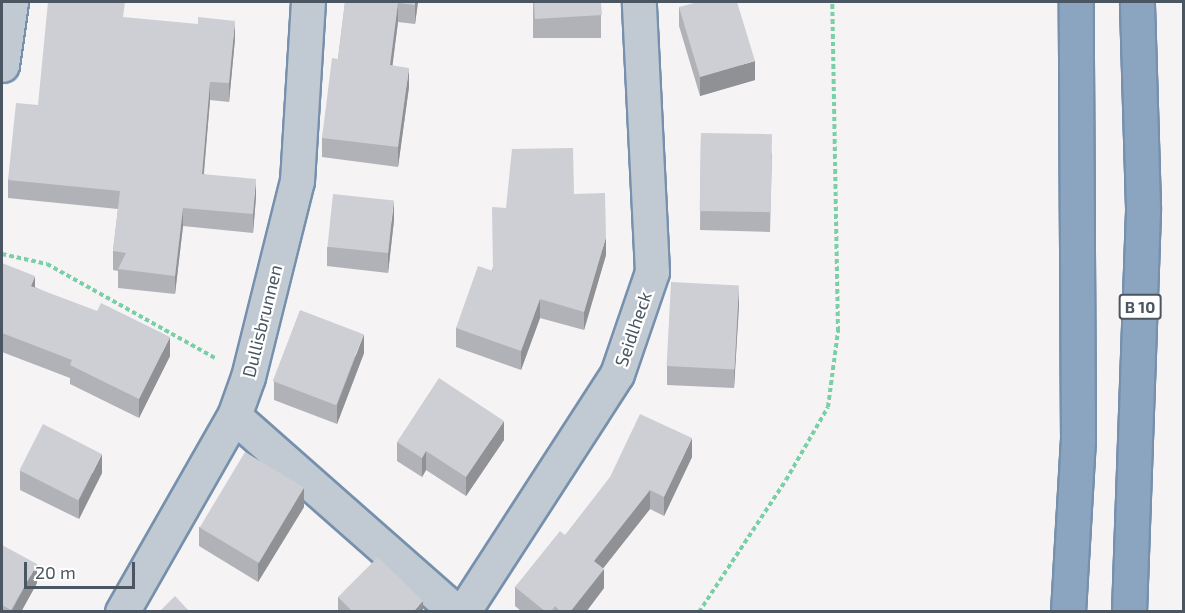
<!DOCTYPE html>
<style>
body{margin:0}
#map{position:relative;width:1185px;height:613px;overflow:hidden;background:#f5f3f3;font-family:"Exo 2",sans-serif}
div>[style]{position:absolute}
.path>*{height:4px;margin-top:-2px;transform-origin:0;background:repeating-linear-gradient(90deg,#7ad0a6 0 4.5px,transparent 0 7.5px)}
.roads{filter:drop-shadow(2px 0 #7690ad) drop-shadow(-2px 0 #7690ad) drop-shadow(0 2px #7690ad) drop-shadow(0 -2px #7690ad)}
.minor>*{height:33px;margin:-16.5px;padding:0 16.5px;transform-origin:16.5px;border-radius:16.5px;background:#c1cad2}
.highway>*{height:33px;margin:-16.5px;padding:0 16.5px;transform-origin:16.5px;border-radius:16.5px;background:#8ba5c1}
.wall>*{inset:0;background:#b0b2b7;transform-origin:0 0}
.shaded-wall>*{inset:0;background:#909195}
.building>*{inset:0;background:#cdcfd5;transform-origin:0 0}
span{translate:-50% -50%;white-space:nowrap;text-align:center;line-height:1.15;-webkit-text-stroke:4.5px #fff;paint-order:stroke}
.shield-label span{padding:2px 4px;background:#fff;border:2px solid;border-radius:4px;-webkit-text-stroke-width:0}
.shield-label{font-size:16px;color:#4a5661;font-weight:700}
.street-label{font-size:18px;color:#4a5661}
.frame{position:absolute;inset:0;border:3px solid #4a5661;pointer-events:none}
.scale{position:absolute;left:24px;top:562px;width:111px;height:27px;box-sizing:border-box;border:3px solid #4a5661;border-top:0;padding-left:8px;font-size:18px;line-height:21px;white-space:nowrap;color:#4a5661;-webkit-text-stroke:4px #fff;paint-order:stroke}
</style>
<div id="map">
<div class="path">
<i style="left:2px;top:254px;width:46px;rotate:12.5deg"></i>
<i style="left:47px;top:264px;width:193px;rotate:29.2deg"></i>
<i style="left:699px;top:612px;width:158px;rotate:-56.6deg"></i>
<i style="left:786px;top:480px;width:84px;rotate:-60.1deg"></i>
<i style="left:828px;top:407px;width:77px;rotate:-82.5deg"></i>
<i style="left:838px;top:331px;width:329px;rotate:-91deg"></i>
</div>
<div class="roads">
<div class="minor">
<i style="left:2px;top:65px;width:64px;rotate:-81.9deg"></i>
<i style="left:234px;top:416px;width:296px;rotate:41.4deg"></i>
<i style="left:122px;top:612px;width:226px;rotate:-60.3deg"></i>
<i style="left:234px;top:416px;width:41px;rotate:-70.3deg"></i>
<i style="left:248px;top:377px;width:202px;rotate:-76deg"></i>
<i style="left:297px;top:181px;width:179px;rotate:-86.5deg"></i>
<i style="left:463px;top:612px;width:283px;rotate:-57.1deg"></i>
<i style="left:617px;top:374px;width:108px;rotate:-71.1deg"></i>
<i style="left:652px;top:272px;width:270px;rotate:-92.8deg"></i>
</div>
<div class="highway">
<i style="left:1068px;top:612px;width:172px;rotate:-86.7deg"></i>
<i style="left:1078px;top:440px;width:438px;rotate:-90.3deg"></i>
<i style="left:1129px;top:612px;width:405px;rotate:-88deg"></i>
<i style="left:1143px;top:207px;width:205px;rotate:-91.7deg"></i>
</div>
</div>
<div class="wall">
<i style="clip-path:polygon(345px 2px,418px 2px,415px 24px,398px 22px,392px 66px,409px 87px,398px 167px,322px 157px,322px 138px,338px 59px)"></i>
<i style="left:533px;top:2px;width:68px;height:36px"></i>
<i style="clip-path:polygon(679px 7px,755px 80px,700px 96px,679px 26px)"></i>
<i style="clip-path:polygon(125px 18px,235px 39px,229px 102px,210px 100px,204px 174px,256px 197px,253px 233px,183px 226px,175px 294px,118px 288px,118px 271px,113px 270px,113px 251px,118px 209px,8px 198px,8px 180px,38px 105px)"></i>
<i style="clip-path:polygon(701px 133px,772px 153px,770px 232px,700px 230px)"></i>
<i style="clip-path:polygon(574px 194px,606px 255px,584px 330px,540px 318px,521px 370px,456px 347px,456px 328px,492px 271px,506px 208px)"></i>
<i style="clip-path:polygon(394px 220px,388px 273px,327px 266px,327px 247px)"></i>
<i style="clip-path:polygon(2px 263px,35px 287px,170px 356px,139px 418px,70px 384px,70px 378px,2px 352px)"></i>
<i style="clip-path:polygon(739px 305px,734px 388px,667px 385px,667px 366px)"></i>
<i style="clip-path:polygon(364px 353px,337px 424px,274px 400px,274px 381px)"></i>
<i style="clip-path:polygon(504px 440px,466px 496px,426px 470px,422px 477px,397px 461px,397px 442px)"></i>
<i style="clip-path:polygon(692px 457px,664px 516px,650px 509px,603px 568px,604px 588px,586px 612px,522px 612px,515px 606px,515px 587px,565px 535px)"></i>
<i style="clip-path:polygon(20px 471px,102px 473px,79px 519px,20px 490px)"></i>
<i style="clip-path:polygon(304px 507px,258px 582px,199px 546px,199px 527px)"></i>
<i style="clip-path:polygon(2px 545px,37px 583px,21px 612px,2px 612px)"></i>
<i style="clip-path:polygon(338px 597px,423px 612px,338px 612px)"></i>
</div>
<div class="shaded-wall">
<i style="clip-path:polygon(415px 2px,418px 2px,415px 24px)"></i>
<i style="clip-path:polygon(398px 3px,398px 22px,390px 85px,390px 65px)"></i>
<i style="clip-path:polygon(235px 21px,235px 39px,229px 102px,229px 83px)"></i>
<i style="clip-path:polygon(755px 61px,755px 80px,700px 96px,700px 77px)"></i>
<i style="clip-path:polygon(409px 68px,409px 87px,398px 167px,398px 147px)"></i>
<i style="clip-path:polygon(210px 82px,210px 100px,202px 192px,202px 174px)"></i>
<i style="clip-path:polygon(256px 179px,256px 197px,253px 233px,253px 214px)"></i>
<i style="clip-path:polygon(394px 200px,394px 220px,388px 273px,388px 254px)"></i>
<i style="clip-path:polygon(183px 208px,183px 226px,175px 294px,175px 276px)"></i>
<i style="clip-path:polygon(606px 237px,606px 255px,584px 330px,584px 312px)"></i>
<i style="clip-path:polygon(35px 276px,35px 295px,31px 286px)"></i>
<i style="clip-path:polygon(739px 286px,739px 305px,734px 388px,734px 369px)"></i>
<i style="clip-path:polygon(540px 299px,540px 318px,521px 370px,521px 351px)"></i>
<i style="clip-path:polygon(364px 334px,364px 353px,337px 424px,337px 405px)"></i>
<i style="clip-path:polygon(170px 337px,170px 356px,139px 418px,139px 399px)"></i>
<i style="clip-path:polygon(504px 421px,504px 440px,466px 496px,466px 477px)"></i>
<i style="clip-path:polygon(692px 438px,692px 457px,664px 516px,664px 497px)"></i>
<i style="clip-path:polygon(426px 451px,426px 470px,422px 477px,422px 458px)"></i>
<i style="clip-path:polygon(102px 454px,102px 473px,79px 519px,79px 500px)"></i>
<i style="clip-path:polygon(304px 487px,304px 507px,258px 582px,258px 563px)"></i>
<i style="clip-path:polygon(650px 490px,650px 509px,594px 580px,594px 561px)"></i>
<i style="clip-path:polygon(37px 564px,37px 583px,21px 612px,11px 612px)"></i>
<i style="clip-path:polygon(604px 569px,604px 588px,586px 612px,570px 612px)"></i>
<i style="clip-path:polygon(423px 601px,423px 612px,413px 612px)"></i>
</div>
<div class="building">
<i style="clip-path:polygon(48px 2px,125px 2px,123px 17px,198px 24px,198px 17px,235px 21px,229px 83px,210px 82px,202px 174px,256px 179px,253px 214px,183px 208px,175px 276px,118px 269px,126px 253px,113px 251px,120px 191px,8px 180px,16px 103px,38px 105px)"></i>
<i style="clip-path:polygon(345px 2px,415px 2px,415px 5px,398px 3px,390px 65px,409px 68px,398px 147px,322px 138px,332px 58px,338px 59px)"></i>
<i style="clip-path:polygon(534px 2px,601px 2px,602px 15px,535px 19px)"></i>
<i style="clip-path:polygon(698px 2px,737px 2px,755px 61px,700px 77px,679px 7px)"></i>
<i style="left:701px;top:133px;width:71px;height:78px;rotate:1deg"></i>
<i style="clip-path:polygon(573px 148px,574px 194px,605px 193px,606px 237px,584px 312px,540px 299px,521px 351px,456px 328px,478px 266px,493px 271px,492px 207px,506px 208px,512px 149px)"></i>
<i style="left:333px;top:194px;width:61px;height:53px;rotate:6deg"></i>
<i style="clip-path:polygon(2px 263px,35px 276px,31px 286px,97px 311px,101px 303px,170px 337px,139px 399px,70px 365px,72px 360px,2px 333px)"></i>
<i style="left:671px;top:282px;width:68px;height:84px;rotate:3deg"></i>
<i style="left:300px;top:310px;width:68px;height:76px;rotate:21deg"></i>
<i style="clip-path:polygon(439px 378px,504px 421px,466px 477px,426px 451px,422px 458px,397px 442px)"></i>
<i style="clip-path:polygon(640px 414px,692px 438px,664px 497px,650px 490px,594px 561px,604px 569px,570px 612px,561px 612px,555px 606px,551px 612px,546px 612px,515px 587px,560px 531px,565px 535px,610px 477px)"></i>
<i style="left:43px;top:424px;width:66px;height:52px;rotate:27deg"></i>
<i style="left:245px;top:452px;width:69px;height:88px;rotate:31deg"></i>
<i style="clip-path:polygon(2px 545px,37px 564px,11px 610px,2px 605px)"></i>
<i style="clip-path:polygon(378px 557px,423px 601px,413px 612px,353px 612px,338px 597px)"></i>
<i style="clip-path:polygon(175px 596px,190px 612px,159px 612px)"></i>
</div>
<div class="shield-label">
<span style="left:1140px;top:307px">B 10</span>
</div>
<div class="street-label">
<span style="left:262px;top:321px;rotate:-76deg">Dullisbrunnen</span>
<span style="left:633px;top:329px;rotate:-71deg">Seidlheck</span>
</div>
<div class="frame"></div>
<div class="scale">20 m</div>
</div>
